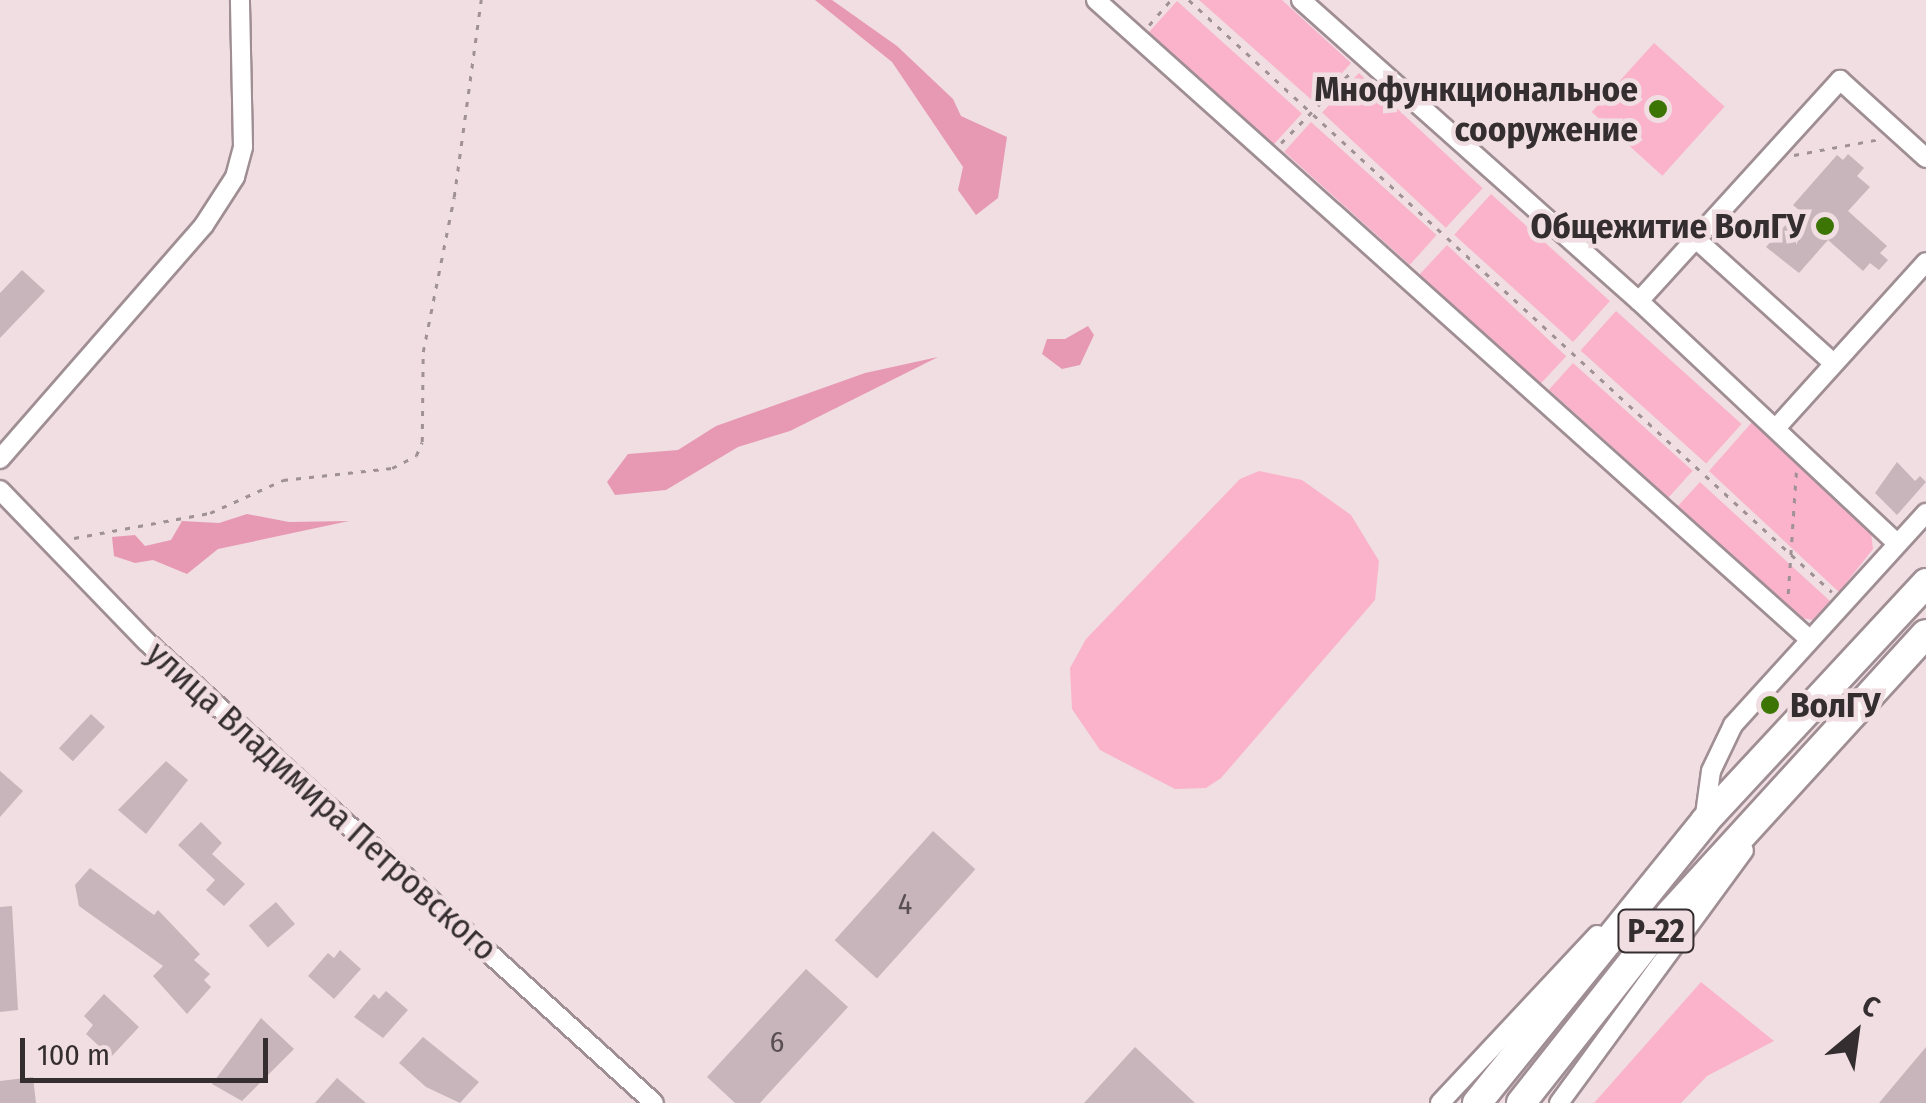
<!DOCTYPE html>
<meta charset="utf-8">
<style>
body{margin:0}
#map{position:relative;width:1926px;height:1103px;overflow:hidden;background:#f0dee3;font-family:"Fira Sans Condensed",sans-serif}
div>[style]{position:absolute}
.green>*{inset:0;background:#fab3ca;transform-origin:0 0}
.forest>*{inset:0;background:#e799b4}
.building>*{inset:0;background:#c7b5bb;transform-origin:0 0}
.path>*{height:2.5px;margin-top:-1.25px;transform-origin:0;background:repeating-linear-gradient(90deg,#9f9195 0 5px,transparent 0 13px)}
.roads{filter:drop-shadow(2px 0 #9f8e93) drop-shadow(-2px 0 #9f8e93) drop-shadow(0 2px #9f8e93) drop-shadow(0 -2px #9f8e93)}
.minor>*{height:18px;margin:-9px;padding:0 9px;transform-origin:9px;border-radius:9px;background:#fff}
.highway>*{height:28px;margin:-14px;padding:0 14px;transform-origin:14px;border-radius:14px;background:#fff}
.dots>*{width:28px;height:28px;translate:-50% -50%;box-sizing:border-box;border:5px solid #f0dee3;border-radius:50%}
span{translate:-50% -50%;white-space:nowrap;text-align:center;line-height:1.15;-webkit-text-stroke:9px #f0dee3;paint-order:stroke}
.number-label{font-size:30px;color:#5a5053}
.number-label span{-webkit-text-stroke-width:0}
.shield-label span{padding:2px 8px;background:#f0dee3;border:2px solid;border-radius:8px;-webkit-text-stroke-width:0}
.shield-label{font-size:32px;color:#352e30;font-weight:700}
.poi-label{font-size:35px;color:#352e30;font-weight:700}
.right{translate:-100% -50%;text-align:right}
.left{translate:0 -50%;text-align:left}
.street-label{font-size:35px;color:#352e30}
.north{position:absolute;left:1806px;top:983px;width:100px;height:100px;-webkit-text-stroke:8px #f0dee3;paint-order:stroke;rotate:29deg;font-size:28px;font-weight:700;line-height:40px;text-align:center;color:#352e30}
.north::after{content:'';display:block;margin:auto;width:35px;height:45px;background:#352e30;clip-path:polygon(50% 0,100% 100%,50% 72%,0 100%)}
.scale{position:absolute;left:20px;top:1038px;width:248px;height:45px;box-sizing:border-box;border:5px solid #352e30;border-top:0;padding-left:12px;font-size:30px;line-height:35px;white-space:nowrap;color:#352e30;-webkit-text-stroke:8px #f0dee3;paint-order:stroke}
</style>
<div id="map">
<div class="green">
<i style="clip-path:polygon(1199px 0,1282px 0,1351px 63px,1315px 103px)"></i>
<i style="left:1177px;top:1px;width:168px;height:43px;rotate:42deg"></i>
<i style="left:1654px;top:43px;width:95px;height:93px;rotate:42deg"></i>
<i style="left:1359px;top:73px;width:169px;height:54px;rotate:43deg"></i>
<i style="left:1311px;top:122px;width:169px;height:40px;rotate:42deg"></i>
<i style="left:1491px;top:194px;width:160px;height:55px;rotate:42deg"></i>
<i style="left:1447px;top:245px;width:163px;height:41px;rotate:43deg"></i>
<i style="left:1616px;top:311px;width:169px;height:53px;rotate:42deg"></i>
<i style="left:1573px;top:363px;width:161px;height:36px;rotate:42deg"></i>
<i style="clip-path:polygon(1753px 421px,1871px 532px,1873px 549px,1839px 592px,1709px 471px)"></i>
<i style="clip-path:polygon(1259px 471px,1302px 480px,1351px 515px,1379px 561px,1375px 600px,1221px 778px,1206px 788px,1175px 789px,1100px 750px,1072px 709px,1070px 668px,1086px 639px,1240px 479px)"></i>
<i style="clip-path:polygon(1700px 482px,1830px 601px,1813px 620px,1802px 618px,1678px 506px)"></i>
<i style="clip-path:polygon(1701px 982px,1774px 1041px,1707px 1076px,1681px 1103px,1594px 1103px)"></i>
</div>
<div class="forest">
<i style="clip-path:polygon(815px 0,832px 0,897px 46px,953px 99px,961px 116px,1007px 137px,998px 198px,976px 215px,958px 190px,963px 167px,892px 62px)"></i>
<i style="clip-path:polygon(1088px 326px,1094px 335px,1080px 365px,1062px 369px,1042px 354px,1047px 339px,1065px 339px)"></i>
<i style="clip-path:polygon(938px 357px,790px 431px,738px 447px,666px 490px,615px 495px,607px 482px,628px 454px,678px 450px,716px 426px,865px 373px)"></i>
<i style="clip-path:polygon(247px 514px,289px 522px,349px 521px,218px 549px,187px 574px,153px 560px,135px 563px,114px 556px,112px 537px,135px 535px,145px 546px,171px 540px,182px 521px,219px 523px)"></i>
</div>
<div class="building">
<i style="clip-path:polygon(1848px 154px,1864px 168px,1857px 176px,1870px 187px,1848px 211px,1887px 246px,1880px 253px,1888px 260px,1879px 270px,1870px 263px,1863px 271px,1828px 240px,1799px 273px,1766px 247px,1799px 210px,1793px 205px,1837px 155px,1843px 160px)"></i>
<i style="clip-path:polygon(22px 270px,45px 291px,0 338px,0 293px)"></i>
<i style="clip-path:polygon(1897px 462px,1915px 481px,1920px 476px,1926px 482px,1897px 515px,1875px 493px)"></i>
<i style="left:91px;top:714px;width:19px;height:47px;rotate:43deg"></i>
<i style="clip-path:polygon(166px 761px,188px 780px,146px 834px,118px 810px)"></i>
<i style="clip-path:polygon(0 771px,23px 791px,0 817px)"></i>
<i style="clip-path:polygon(201px 822px,222px 843px,212px 854px,245px 884px,224px 906px,206px 890px,215px 880px,178px 845px)"></i>
<i style="left:933px;top:831px;width:57px;height:147px;rotate:42deg"></i>
<i style="clip-path:polygon(90px 868px,154px 915px,158px 910px,200px 954px,194px 960px,210px 974px,204px 980px,211px 987px,187px 1014px,153px 976px,163px 966px,79px 906px,75px 885px)"></i>
<i style="left:276px;top:902px;width:29px;height:36px;rotate:49deg"></i>
<i style="clip-path:polygon(12px 906px,18px 1010px,0 1012px,0 907px)"></i>
<i style="clip-path:polygon(340px 950px,361px 969px,334px 999px,308px 976px,328px 953px,334px 958px)"></i>
<i style="clip-path:polygon(806px 969px,848px 1007px,760px 1103px,735px 1103px,707px 1077px)"></i>
<i style="clip-path:polygon(386px 991px,408px 1010px,383px 1038px,354px 1017px,374px 994px,379px 999px)"></i>
<i style="clip-path:polygon(104px 994px,139px 1027px,111px 1057px,86px 1034px,93px 1025px,84px 1016px)"></i>
<i style="clip-path:polygon(261px 1018px,294px 1049px,242px 1101px,212px 1084px)"></i>
<i style="clip-path:polygon(423px 1037px,479px 1082px,460px 1103px,426px 1087px,399px 1063px)"></i>
<i style="clip-path:polygon(1135px 1047px,1195px 1103px,1084px 1103px)"></i>
<i style="clip-path:polygon(1926px 1047px,1926px 1103px,1879px 1103px)"></i>
<i style="clip-path:polygon(33px 1077px,36px 1103px,0 1103px,0 1081px)"></i>
<i style="clip-path:polygon(337px 1078px,366px 1103px,315px 1103px)"></i>
</div>
<div class="path">
<i style="left:1189px;top:0;width:874px;rotate:42.64deg"></i>
<i style="left:1149px;top:25px;width:33px;rotate:-49deg"></i>
<i style="left:1281px;top:143px;width:103px;rotate:-45.4deg"></i>
<i style="left:1794px;top:155px;width:87px;rotate:-10.5deg"></i>
<i style="left:74px;top:538px;width:138px;rotate:-10.4deg"></i>
<i style="left:210px;top:513px;width:80px;rotate:-24.3deg"></i>
<i style="left:283px;top:480px;width:110px;rotate:-6.3deg"></i>
<i style="left:392px;top:468px;width:27px;rotate:-27deg"></i>
<i style="left:416px;top:456px;width:15px;rotate:-67deg"></i>
<i style="left:422px;top:442px;width:90px;rotate:-89.4deg"></i>
<i style="left:423px;top:352px;width:158px;rotate:-78.7deg"></i>
<i style="left:454px;top:197px;width:199px;rotate:-82.2deg"></i>
<i style="left:1788px;top:594px;width:122px;rotate:-86.2deg"></i>
</div>
<div class="roads">
<div class="minor">
<i style="left:1096px;top:0;width:956px;rotate:41.86deg"></i>
<i style="left:1301px;top:0;width:453px;rotate:41.7deg"></i>
<i style="left:1639px;top:301px;width:354px;rotate:43.2deg"></i>
<i style="left:1696px;top:239px;width:185px;rotate:42.1deg"></i>
<i style="left:1639px;top:301px;width:299px;rotate:-47.7deg"></i>
<i style="left:1840px;top:80px;width:116px;rotate:42.2deg"></i>
<i style="left:1777px;top:427px;width:222px;rotate:-47.9deg"></i>
<i style="left:0;top:459px;width:310px;rotate:-48.9deg"></i>
<i style="left:204px;top:225px;width:57px;rotate:-57.1deg"></i>
<i style="left:235px;top:177px;width:31px;rotate:-75deg"></i>
<i style="left:243px;top:147px;width:147px;rotate:-91.2deg"></i>
<i style="left:0;top:490px;width:211px;rotate:46deg"></i>
<i style="left:147px;top:642px;width:685px;rotate:42.28deg"></i>
<i style="left:1704px;top:822px;width:51px;rotate:-82.2deg"></i>
<i style="left:1711px;top:771px;width:51px;rotate:-64.4deg"></i>
<i style="left:1733px;top:725px;width:287px;rotate:-47.7deg"></i>
<i style="left:1440px;top:1103px;width:230px;rotate:-46.9deg"></i>
<i style="left:1559px;top:1103px;width:313px;rotate:-53.8deg"></i>
</div>
<div class="highway">
<i style="left:1477px;top:1103px;width:363px;rotate:-51deg"></i>
<i style="left:1705px;top:821px;width:325px;rotate:-47.1deg"></i>
<i style="left:1521px;top:1103px;width:241px;rotate:-51.7deg"></i>
<i style="left:1670px;top:914px;width:379px;rotate:-47.6deg"></i>
</div>
</div>
<div class="dots">
<i style="left:1658px;top:109px;background:#3d7505"></i>
<i style="left:1825px;top:226px;background:#3d7505"></i>
<i style="left:1770px;top:705px;background:#3d7505"></i>
</div>
<div class="number-label">
<span style="left:905px;top:904px">4</span>
<span style="left:777px;top:1042px">6</span>
</div>
<div class="shield-label">
<span style="left:1656px;top:931px">Р-22</span>
</div>
<div class="poi-label">
<span class="right" style="left:1638px;top:109px">Мнофункциональное<br>сооружение</span>
<span class="right" style="left:1805px;top:226px">Общежитие ВолГУ</span>
<span class="left" style="left:1790px;top:705px">ВолГУ</span>
</div>
<div class="street-label">
<span style="left:322px;top:801px;rotate:42deg">улица Владимира Петровского</span>
</div>
<div class="north">С</div>
<div class="scale">100 m</div>
</div>
